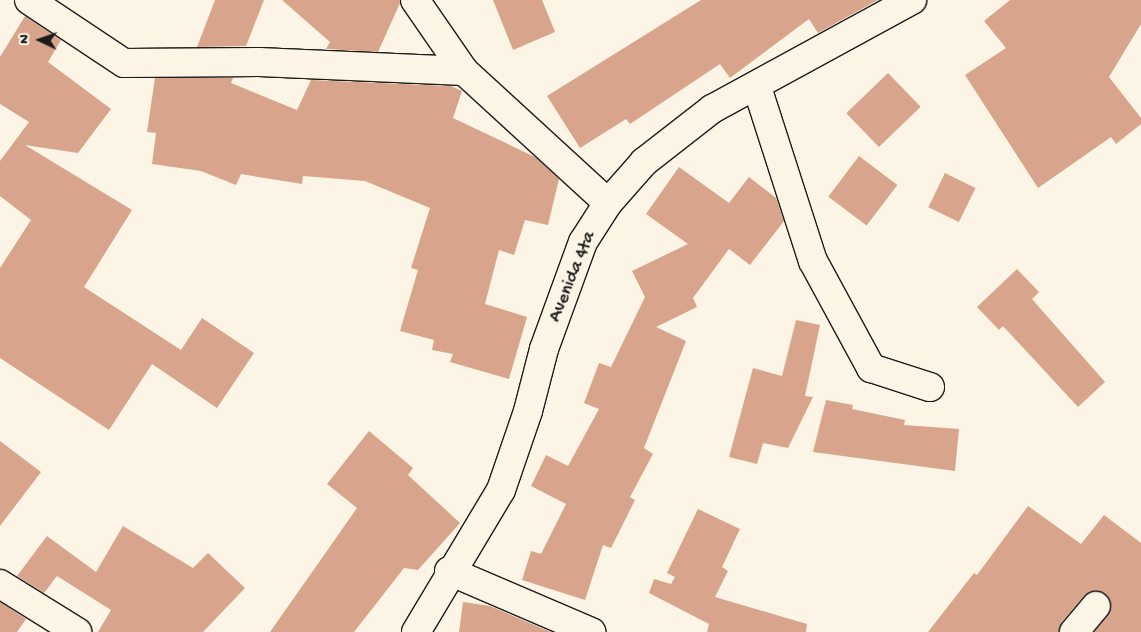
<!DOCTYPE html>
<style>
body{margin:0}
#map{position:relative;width:1141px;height:632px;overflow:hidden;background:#fcf5e5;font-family:"Gochi Hand",sans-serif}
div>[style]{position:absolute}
.building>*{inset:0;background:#d8a58c;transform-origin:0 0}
.roads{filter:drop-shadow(1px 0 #1c1c1c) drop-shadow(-1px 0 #1c1c1c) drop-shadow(0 1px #1c1c1c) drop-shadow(0 -1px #1c1c1c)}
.street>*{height:28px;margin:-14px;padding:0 14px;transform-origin:14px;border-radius:14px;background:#fcf5e5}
.secondary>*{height:28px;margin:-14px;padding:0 14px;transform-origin:14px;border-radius:14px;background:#fcf5e5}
span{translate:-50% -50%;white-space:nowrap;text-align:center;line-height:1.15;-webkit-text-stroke:4.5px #fcf5e5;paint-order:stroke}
.street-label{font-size:19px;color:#1c1c1c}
.north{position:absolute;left:15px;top:15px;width:50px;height:50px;-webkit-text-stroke:4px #fcf5e5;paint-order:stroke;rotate:273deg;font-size:14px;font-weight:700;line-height:20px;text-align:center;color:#1c1c1c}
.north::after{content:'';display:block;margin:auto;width:18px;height:22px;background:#1c1c1c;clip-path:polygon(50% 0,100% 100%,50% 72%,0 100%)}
</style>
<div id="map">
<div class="building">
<i style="clip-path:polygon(215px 0,264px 0,246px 46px,197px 47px)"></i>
<i style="clip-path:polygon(282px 0,400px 0,400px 3px,378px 52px,326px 49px,330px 42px)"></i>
<i style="clip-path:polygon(493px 0,542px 0,555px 32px,513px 50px)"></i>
<i style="clip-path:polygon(701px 0,878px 0,818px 33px,809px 19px,730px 78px,720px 64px,630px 124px,626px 119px,580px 148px,547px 96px)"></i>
<i style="clip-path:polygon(1010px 0,1141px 0,1141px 24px,1109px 77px,1141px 118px,1141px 124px,1116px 144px,1111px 137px,1038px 188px,965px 75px,1006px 48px,984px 21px)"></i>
<i style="clip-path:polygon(25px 16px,61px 40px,48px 62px,111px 109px,78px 153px,25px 145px,132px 210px,84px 287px,181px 350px,202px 318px,254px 353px,217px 408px,152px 364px,109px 430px,0 358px,0 268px,31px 220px,0 196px,0 161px,29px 122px,0 104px,0 57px)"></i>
<i style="left:888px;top:73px;width:47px;height:58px;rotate:46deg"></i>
<i style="clip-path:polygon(155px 78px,233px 78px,231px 83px,297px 110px,311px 80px,451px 86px,462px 91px,453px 118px,535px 157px,559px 179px,548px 225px,525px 220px,514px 255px,499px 250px,485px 304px,527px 317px,509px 379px,450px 362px,453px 354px,432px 350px,434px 340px,400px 331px,418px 270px,411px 268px,430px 208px,365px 181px,303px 176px,302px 184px,241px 174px,236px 185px,201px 171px,152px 164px,156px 133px,147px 132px)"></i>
<i style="left:859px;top:156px;width:48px;height:51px;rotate:37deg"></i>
<i style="clip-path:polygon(679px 167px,729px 203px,749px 177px,776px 198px,784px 221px,750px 265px,729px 249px,693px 298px,697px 307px,656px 327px,686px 341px,644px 448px,653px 454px,630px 497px,635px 500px,611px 548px,603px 545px,585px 600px,522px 580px,531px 551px,541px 554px,566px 504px,531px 486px,546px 455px,568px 466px,599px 409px,584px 403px,599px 363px,611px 367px,645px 297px,632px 271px,688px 244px,646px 214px)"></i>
<i style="left:945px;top:173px;width:34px;height:38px;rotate:26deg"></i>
<i style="clip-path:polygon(1017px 269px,1039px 292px,1032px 299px,1105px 382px,1078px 407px,1003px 326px,999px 330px,977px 307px)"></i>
<i style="clip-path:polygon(796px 320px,820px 325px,805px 396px,813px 397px,788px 448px,763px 443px,757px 464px,729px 457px,753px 368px,782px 376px)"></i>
<i style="clip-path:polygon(826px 400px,853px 405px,852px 409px,905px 420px,904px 425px,959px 429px,955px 471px,813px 452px)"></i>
<i style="clip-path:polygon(369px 431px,413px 468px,408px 475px,460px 523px,418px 570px,404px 568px,354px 632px,270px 632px,357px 508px,327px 484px)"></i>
<i style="clip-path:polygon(0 441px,41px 472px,0 526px)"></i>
<i style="clip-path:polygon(1028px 506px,1081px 544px,1104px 515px,1141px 543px,1141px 632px,1094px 632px,1111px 608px,1106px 594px,1098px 591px,1084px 596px,1062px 622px,1059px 632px,928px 632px,974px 573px,977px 575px)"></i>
<i style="clip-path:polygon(698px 509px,740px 529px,722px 567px,728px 571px,715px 597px,807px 624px,806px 632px,707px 632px,709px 624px,649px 593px,654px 579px,671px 584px,675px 577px,667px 573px)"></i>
<i style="clip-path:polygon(123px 526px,193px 568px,208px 553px,245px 588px,203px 632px,98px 632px,111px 610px,57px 576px,44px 593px,17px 576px,47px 536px,96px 572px)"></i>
<i style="clip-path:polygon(0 602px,26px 619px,17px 632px,0 632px)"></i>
<i style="clip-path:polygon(463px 602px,490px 606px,551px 632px,459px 632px)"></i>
</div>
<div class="roads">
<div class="street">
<i style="left:29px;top:0;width:114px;rotate:33.6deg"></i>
<i style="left:124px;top:63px;width:135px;rotate:-0.4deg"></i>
<i style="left:259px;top:62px;width:205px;rotate:2.5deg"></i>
<i style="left:415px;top:0;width:86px;rotate:55.4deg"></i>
<i style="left:464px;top:71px;width:195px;rotate:42.5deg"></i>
<i style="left:757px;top:87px;width:183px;rotate:72.2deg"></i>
<i style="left:813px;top:261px;width:122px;rotate:61.5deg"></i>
<i style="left:871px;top:368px;width:62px;rotate:17.9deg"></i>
<i style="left:449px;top:571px;width:155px;rotate:23.2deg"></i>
<i style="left:0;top:584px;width:91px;rotate:31.9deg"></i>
<i style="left:1074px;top:632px;width:34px;rotate:-50deg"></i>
</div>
<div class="secondary">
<i style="left:416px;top:632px;width:165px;rotate:-59.1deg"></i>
<i style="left:501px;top:490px;width:83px;rotate:-71.1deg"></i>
<i style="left:528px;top:411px;width:64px;rotate:-75.5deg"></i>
<i style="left:544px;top:349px;width:114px;rotate:-70deg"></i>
<i style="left:583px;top:242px;width:46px;rotate:-57.3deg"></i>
<i style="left:608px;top:203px;width:55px;rotate:-48.7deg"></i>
<i style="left:644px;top:162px;width:86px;rotate:-37.9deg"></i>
<i style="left:712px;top:109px;width:228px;rotate:-28.6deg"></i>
</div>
</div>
<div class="street-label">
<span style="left:573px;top:277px;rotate:-68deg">Avenida 4ta</span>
</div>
<div class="north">N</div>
</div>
